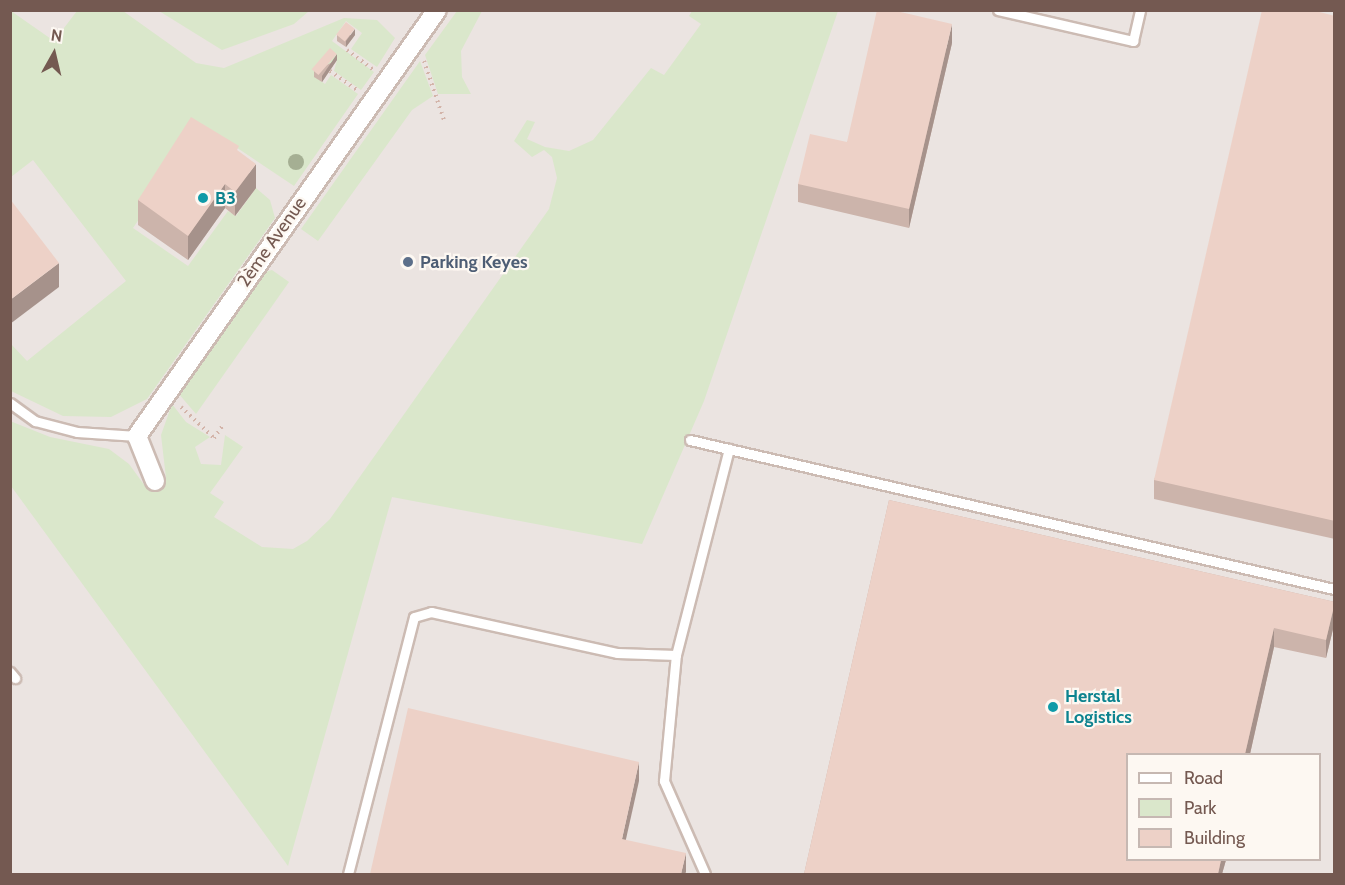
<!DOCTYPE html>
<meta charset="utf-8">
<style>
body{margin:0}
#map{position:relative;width:1345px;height:885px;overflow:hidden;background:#fbf3ec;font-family:Cabin,sans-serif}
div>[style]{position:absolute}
.industrial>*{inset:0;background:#ebe4e1}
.green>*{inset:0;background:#dae7cb}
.path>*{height:4px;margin-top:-2px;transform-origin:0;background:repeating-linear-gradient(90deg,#d3b4a9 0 1.5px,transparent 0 6px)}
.roads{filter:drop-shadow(2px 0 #ccbbb3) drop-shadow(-2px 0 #ccbbb3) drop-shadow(0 2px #ccbbb3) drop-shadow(0 -2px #ccbbb3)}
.service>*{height:9px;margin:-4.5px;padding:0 4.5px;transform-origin:4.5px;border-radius:4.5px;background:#fff}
.minor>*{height:18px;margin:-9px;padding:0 9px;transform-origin:9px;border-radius:9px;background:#fff}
.trees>*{width:16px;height:16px;margin:-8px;border-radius:50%;background:#a5af93}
.wall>*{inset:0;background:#ccb4ab}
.shaded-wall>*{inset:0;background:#a6928b}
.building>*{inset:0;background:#edd1c7;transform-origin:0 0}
.dots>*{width:16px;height:16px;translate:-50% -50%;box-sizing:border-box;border:3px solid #fdf8f2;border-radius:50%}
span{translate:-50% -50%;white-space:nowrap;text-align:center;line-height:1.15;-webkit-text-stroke:4.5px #fdf8f2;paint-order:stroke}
.culture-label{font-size:18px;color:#0d838f;font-weight:700}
.left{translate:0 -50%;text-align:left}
.street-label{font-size:18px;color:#745951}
.service-label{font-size:18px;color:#4e5e75;font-weight:700}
.frame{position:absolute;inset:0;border:12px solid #745951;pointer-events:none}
.legend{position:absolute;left:1126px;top:753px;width:195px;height:108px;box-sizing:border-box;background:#fdf8f2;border:2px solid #c6b8b2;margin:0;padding:8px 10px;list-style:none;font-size:18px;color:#745951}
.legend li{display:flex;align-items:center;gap:12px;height:30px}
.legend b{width:30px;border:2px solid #c6b8b2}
.north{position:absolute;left:24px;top:24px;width:60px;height:60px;-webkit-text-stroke:4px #fdf8f2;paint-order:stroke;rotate:8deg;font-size:16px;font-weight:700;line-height:24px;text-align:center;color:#745951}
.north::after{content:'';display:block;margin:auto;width:21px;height:27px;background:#745951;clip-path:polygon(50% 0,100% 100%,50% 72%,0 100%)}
</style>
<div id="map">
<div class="industrial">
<i style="clip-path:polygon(evenodd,10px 11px,1334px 11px,1334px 874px,11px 874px,10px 11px,1128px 754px,1320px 754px,1320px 860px,1128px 860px,1128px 754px)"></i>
</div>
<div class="green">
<i style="clip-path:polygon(11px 11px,54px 41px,77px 11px,123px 11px,196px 63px,224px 68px,344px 18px,377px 20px,395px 38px,377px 67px,351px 49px,362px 33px,346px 21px,332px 41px,374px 72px,361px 90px,334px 71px,337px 60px,315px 77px,325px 84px,331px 75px,358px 94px,294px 186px,203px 125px,133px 228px,188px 266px,228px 211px,236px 216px,256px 188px,270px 200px,275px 218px,147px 399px,111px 417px,63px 416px,11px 391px,11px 344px,27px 361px,126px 281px,33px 160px,11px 177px)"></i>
<i style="clip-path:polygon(159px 11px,309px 11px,294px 24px,222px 50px)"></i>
<i style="clip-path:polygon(457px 11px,482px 11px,461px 51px,462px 77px,471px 94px,438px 94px,425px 55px)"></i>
<i style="clip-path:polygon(692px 11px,838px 11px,704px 401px,642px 544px,392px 497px,288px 866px,11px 486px,10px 421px,50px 437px,109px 449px,129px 464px,145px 486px,166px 478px,161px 435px,172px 404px,186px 422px,210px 437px,195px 447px,201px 464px,221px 465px,225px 435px,243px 447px,210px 493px,224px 502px,214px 517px,262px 547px,293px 549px,307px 541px,330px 519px,549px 209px,557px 178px,552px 157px,544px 150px,532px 157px,514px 141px,527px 120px,535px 122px,527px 139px,545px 147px,569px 151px,593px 140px,651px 68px,664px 75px,701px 24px,689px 16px)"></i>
<i style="clip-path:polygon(420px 61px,433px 96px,412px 110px,318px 241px,301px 229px)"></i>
<i style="clip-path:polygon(272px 270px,289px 282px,196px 414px,178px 393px,265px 272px)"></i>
</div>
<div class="path">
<i style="left:347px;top:50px;width:34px;rotate:37deg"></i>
<i style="left:424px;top:61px;width:65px;rotate:71.3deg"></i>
<i style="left:330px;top:71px;width:35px;rotate:35deg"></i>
<i style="left:181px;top:407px;width:45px;rotate:43.2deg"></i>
<i style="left:214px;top:438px;width:16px;rotate:-55deg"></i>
</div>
<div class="roads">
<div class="service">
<i style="left:998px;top:10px;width:139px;rotate:12.9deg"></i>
<i style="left:1133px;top:41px;width:32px;rotate:-77deg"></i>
<i style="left:10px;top:403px;width:31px;rotate:36deg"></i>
<i style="left:35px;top:421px;width:43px;rotate:14.7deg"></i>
<i style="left:77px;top:432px;width:60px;rotate:3.8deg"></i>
<i style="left:690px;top:440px;width:661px;rotate:13.03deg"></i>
<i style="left:10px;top:672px;width:8px;rotate:50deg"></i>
<i style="left:348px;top:874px;width:265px;rotate:-75.6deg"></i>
<i style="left:414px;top:617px;width:18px;rotate:-16deg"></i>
<i style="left:431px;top:612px;width:190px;rotate:12.4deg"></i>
<i style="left:617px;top:653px;width:59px;rotate:1.9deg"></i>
<i style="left:705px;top:874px;width:102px;rotate:-113.8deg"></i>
<i style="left:664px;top:781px;width:127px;rotate:-84.6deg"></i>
<i style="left:676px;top:655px;width:213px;rotate:-75.6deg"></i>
</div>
<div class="minor">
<i style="left:155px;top:481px;width:48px;rotate:-111.8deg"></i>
<i style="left:137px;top:436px;width:521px;rotate:-54.85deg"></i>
</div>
</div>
<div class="trees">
<i style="left:296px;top:162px"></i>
</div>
<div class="wall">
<i style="clip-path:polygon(1335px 16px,1335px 539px,1154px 499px,1154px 480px)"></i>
<i style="clip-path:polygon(337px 35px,355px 35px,346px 47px,337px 41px)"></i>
<i style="clip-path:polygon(952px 43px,909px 228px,798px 202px,798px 184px,847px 142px)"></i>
<i style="clip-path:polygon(337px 60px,322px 82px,314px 77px,314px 71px)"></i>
<i style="clip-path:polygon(239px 152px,256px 188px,235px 216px,225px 208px,188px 260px,138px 225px,138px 200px)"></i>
<i style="clip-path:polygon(889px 500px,1335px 602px,1335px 621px,1326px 658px,1274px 647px,1250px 754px,1128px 754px,1128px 860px,1226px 860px,1222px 874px,804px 874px)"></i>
</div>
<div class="shaded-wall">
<i style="clip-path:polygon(952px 24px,952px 43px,909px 228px,909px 209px)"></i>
<i style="clip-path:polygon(355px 29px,355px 35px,346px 47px,346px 41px)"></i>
<i style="clip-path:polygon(337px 54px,337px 60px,322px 82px,322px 76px)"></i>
<i style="clip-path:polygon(256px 164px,256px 188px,235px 216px,235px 192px)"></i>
<i style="clip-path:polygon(225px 184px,225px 208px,188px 260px,188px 236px)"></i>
<i style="clip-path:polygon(59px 263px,59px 287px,10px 324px,10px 300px)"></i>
<i style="clip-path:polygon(1335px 602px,1335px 621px,1326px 658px,1326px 640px)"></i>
<i style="clip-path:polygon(1274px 628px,1274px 647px,1250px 754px,1245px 754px)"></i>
<i style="clip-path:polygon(639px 762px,639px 781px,622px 857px,622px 839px)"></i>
<i style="clip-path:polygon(686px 853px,686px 872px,685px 874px,681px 874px)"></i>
<i style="clip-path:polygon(1221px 860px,1226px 860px,1222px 874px,1218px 874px)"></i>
</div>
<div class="building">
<i style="clip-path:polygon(877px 10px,892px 10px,952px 24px,909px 209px,798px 184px,810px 134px,847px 142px)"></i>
<i style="clip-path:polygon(1262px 10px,1312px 10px,1335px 16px,1335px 521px,1154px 480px)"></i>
<i style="left:346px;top:22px;width:11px;height:16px;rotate:38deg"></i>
<i style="left:330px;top:48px;width:9px;height:28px;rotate:41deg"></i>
<i style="clip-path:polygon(191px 117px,239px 146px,237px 150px,256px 164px,235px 192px,225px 184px,188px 236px,138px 200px)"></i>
<i style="clip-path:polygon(10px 199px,59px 263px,10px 300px)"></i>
<i style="clip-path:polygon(889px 500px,1335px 602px,1326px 640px,1274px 628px,1245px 754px,1128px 754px,1128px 860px,1221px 860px,1218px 874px,804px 874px)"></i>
<i style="clip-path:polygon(408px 708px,639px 762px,622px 839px,686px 853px,681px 874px,370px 874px)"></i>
</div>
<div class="dots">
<i style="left:203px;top:198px;background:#0f9aa8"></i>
<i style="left:408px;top:262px;background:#5c6f8a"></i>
<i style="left:1053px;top:707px;background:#0f9aa8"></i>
</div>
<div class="culture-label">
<span class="left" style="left:215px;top:198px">B3</span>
<span class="left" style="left:1065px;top:707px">Herstal<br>Logistics</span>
</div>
<div class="street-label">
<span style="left:272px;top:242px;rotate:-55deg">2ème Avenue</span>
</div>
<div class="service-label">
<span class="left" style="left:420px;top:262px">Parking Keyes</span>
</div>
<div class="frame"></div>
<ul class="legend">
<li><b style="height:8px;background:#fff"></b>Road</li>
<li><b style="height:16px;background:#dae7cb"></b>Park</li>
<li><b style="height:16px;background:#edd1c7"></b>Building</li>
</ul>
<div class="north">N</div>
</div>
